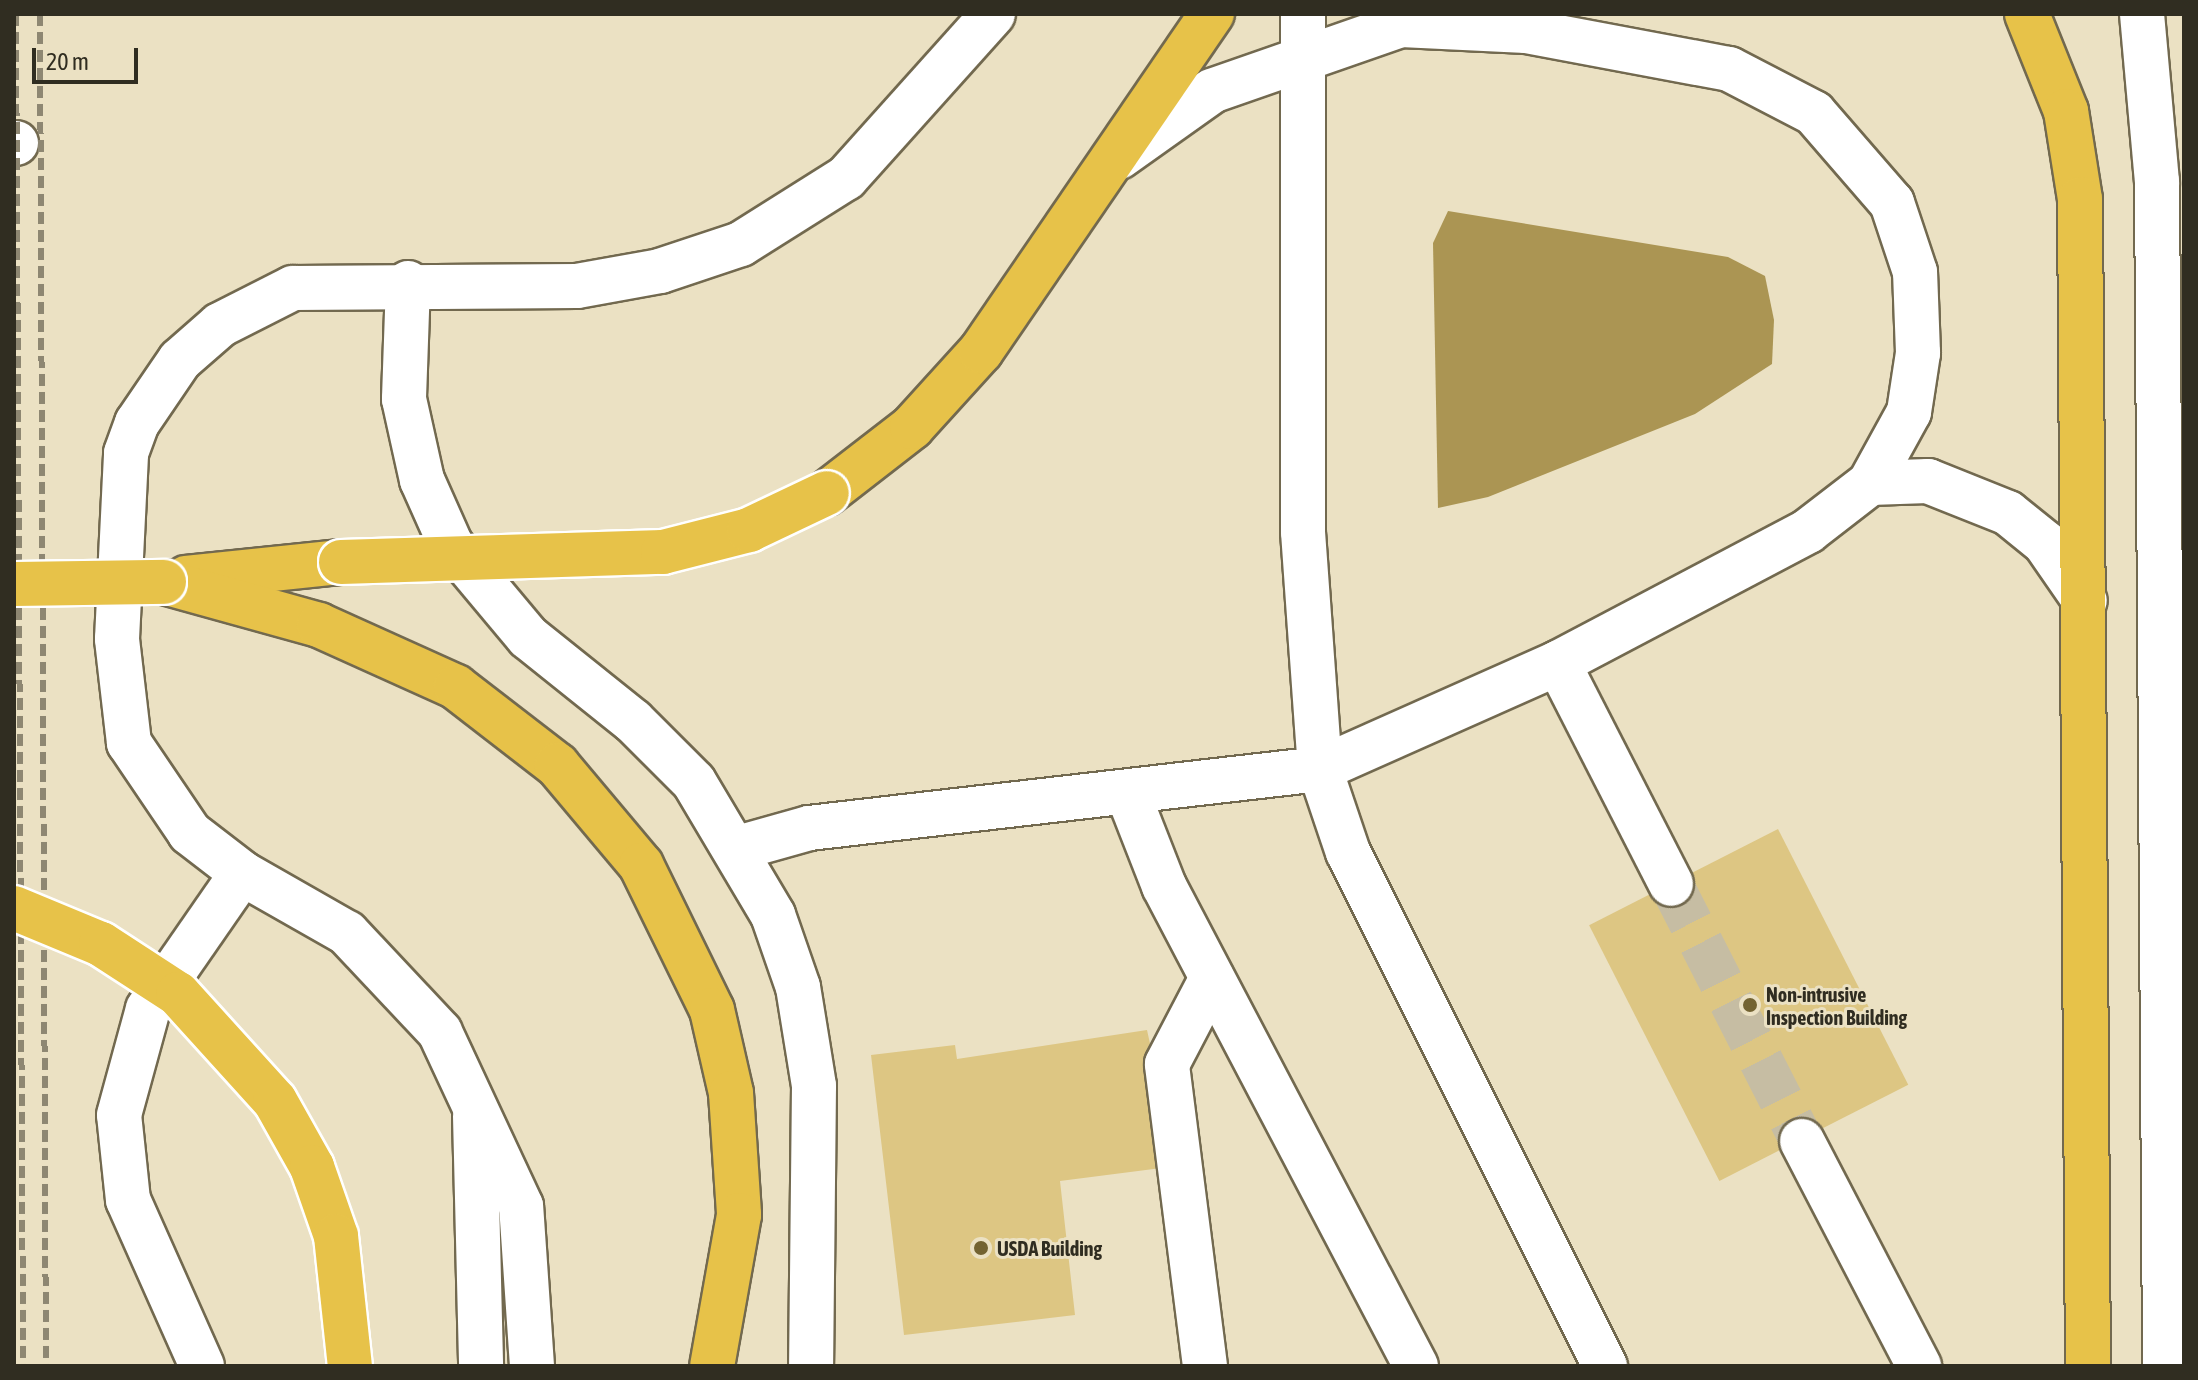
<!DOCTYPE html>
<style>
body{margin:0}
#map{position:relative;width:2198px;height:1380px;overflow:hidden;background:#ebe1c3;font-family:"Asap Condensed",sans-serif}
div>[style]{position:absolute}
.water>*{inset:0;background:#ab9553}
.building>*{inset:0;background:#ddc683;transform-origin:0 0}
.minor-tunnel>*{height:44px;margin-top:-22px;transform-origin:0;background:repeating-linear-gradient(90deg,#c6bda3 0 44px,transparent 0 66px)}
.roads{filter:drop-shadow(2px 0 #72694f) drop-shadow(-2px 0 #72694f) drop-shadow(0 2px #72694f) drop-shadow(0 -2px #72694f)}
.minor>*{height:44px;margin:-22px;padding:0 22px;transform-origin:22px;border-radius:22px;background:#fff}
.highway>*{height:44px;margin:-22px;padding:0 22px;transform-origin:22px;border-radius:22px;background:#e7c249}
.rail>*{height:6px;margin-top:-3px;transform-origin:0;background:repeating-linear-gradient(90deg,#8e8772 0 12px,transparent 0 18px)}
.bridges{filter:drop-shadow(2px 0 #fff) drop-shadow(-2px 0 #fff) drop-shadow(0 2px #fff) drop-shadow(0 -2px #fff)}
.highway-bridge>*{height:44px;margin:-22px;padding:0 22px;transform-origin:22px;border-radius:22px;background:#e7c249}
.dots>*{width:22px;height:22px;translate:-50% -50%;box-sizing:border-box;border:4px solid #ebe1c3;border-radius:50%}
span{translate:-50% -50%;white-space:nowrap;text-align:center;line-height:1.15;-webkit-text-stroke:6px #ebe1c3;paint-order:stroke}
.poi-label{font-size:20px;color:#302d21;font-weight:700}
.left{translate:0 -50%;text-align:left}
.frame{position:absolute;inset:0;border:16px solid #302d21;pointer-events:none}
.scale{position:absolute;left:32px;top:48px;width:106px;height:36px;box-sizing:border-box;border:4px solid #302d21;border-top:0;padding-left:10px;font-size:24px;line-height:28px;white-space:nowrap;color:#302d21;-webkit-text-stroke:6px #ebe1c3;paint-order:stroke}
</style>
<div id="map">
<div class="water">
<i style="clip-path:polygon(1448px 211px,1728px 257px,1765px 276px,1774px 320px,1772px 364px,1695px 414px,1488px 497px,1438px 508px,1433px 243px)"></i>
</div>
<div class="building">
<i style="left:1778px;top:829px;width:287px;height:212px;rotate:63deg"></i>
<i style="clip-path:polygon(1147px 1030px,1177px 1166px,1060px 1181px,1075px 1315px,904px 1335px,871px 1055px,955px 1045px,957px 1059px)"></i>
</div>
<div class="minor-tunnel">
<i style="left:1671px;top:884px;width:288px;rotate:63deg"></i>
</div>
<div class="roads">
<div class="minor">
<i style="left:1303px;top:14px;width:518px;rotate:90deg"></i>
<i style="left:1303px;top:532px;width:238px;rotate:85.9deg"></i>
<i style="left:1320px;top:769px;width:88px;rotate:71.4deg"></i>
<i style="left:1348px;top:852px;width:575px;rotate:63.43deg"></i>
<i style="left:2142px;top:14px;width:168px;rotate:84.9deg"></i>
<i style="left:2157px;top:181px;width:1185px;rotate:89.61deg"></i>
<i style="left:14px;top:143px;width:2px"></i>
<i style="left:408px;top:283px;width:116px;rotate:92deg"></i>
<i style="left:404px;top:399px;width:83px;rotate:77.5deg"></i>
<i style="left:422px;top:480px;width:71px;rotate:66deg"></i>
<i style="left:451px;top:545px;width:120px;rotate:50.1deg"></i>
<i style="left:528px;top:637px;width:134px;rotate:38.7deg"></i>
<i style="left:633px;top:721px;width:86px;rotate:45deg"></i>
<i style="left:694px;top:782px;width:155px;rotate:59.3deg"></i>
<i style="left:773px;top:915px;width:76px;rotate:70.9deg"></i>
<i style="left:798px;top:987px;width:100px;rotate:80.8deg"></i>
<i style="left:814px;top:1086px;width:280px;rotate:90.6deg"></i>
<i style="left:1870px;top:483px;width:58px;rotate:-2deg"></i>
<i style="left:1928px;top:481px;width:86px;rotate:21.8deg"></i>
<i style="left:2008px;top:513px;width:48px;rotate:39deg"></i>
<i style="left:2045px;top:543px;width:70px;rotate:55.4deg"></i>
<i style="left:1558px;top:663px;width:248px;rotate:62.9deg"></i>
<i style="left:1128px;top:794px;width:99px;rotate:68.6deg"></i>
<i style="left:1164px;top:886px;width:542px;rotate:62.3deg"></i>
<i style="left:738px;top:848px;width:74px;rotate:-15.7deg"></i>
<i style="left:809px;top:828px;width:514px;rotate:-6.59deg"></i>
<i style="left:1320px;top:769px;width:261px;rotate:-24deg"></i>
<i style="left:1558px;top:663px;width:283px;rotate:-27.8deg"></i>
<i style="left:1808px;top:531px;width:78px;rotate:-37.7deg"></i>
<i style="left:1870px;top:483px;width:81px;rotate:-61.2deg"></i>
<i style="left:1909px;top:412px;width:60px;rotate:-81.3deg"></i>
<i style="left:1918px;top:353px;width:81px;rotate:-92.1deg"></i>
<i style="left:1915px;top:272px;width:73px;rotate:-108.4deg"></i>
<i style="left:1892px;top:203px;width:119px;rotate:-130.9deg"></i>
<i style="left:1814px;top:113px;width:96px;rotate:-152.6deg"></i>
<i style="left:1729px;top:69px;width:207px;rotate:-169.4deg"></i>
<i style="left:1526px;top:31px;width:125px;rotate:-177.3deg"></i>
<i style="left:1401px;top:25px;width:200px;rotate:160.8deg"></i>
<i style="left:1212px;top:91px;width:114px;rotate:144.6deg"></i>
<i style="left:475px;top:1116px;width:250px;rotate:88.6deg"></i>
<i style="left:1802px;top:1141px;width:254px;rotate:62.5deg"></i>
<i style="left:202px;top:1366px;width:182px;rotate:-114deg"></i>
<i style="left:128px;top:1200px;width:85px;rotate:-96deg"></i>
<i style="left:119px;top:1115px;width:110px;rotate:-74.7deg"></i>
<i style="left:148px;top:1009px;width:165px;rotate:-55.3deg"></i>
<i style="left:532px;top:1366px;width:160px;rotate:-93.9deg"></i>
<i style="left:521px;top:1206px;width:192px;rotate:-115deg"></i>
<i style="left:440px;top:1032px;width:136px;rotate:-133.2deg"></i>
<i style="left:347px;top:933px;width:121px;rotate:-150.3deg"></i>
<i style="left:242px;top:873px;width:66px;rotate:-142.4deg"></i>
<i style="left:190px;top:833px;width:109px;rotate:-124.1deg"></i>
<i style="left:129px;top:743px;width:105px;rotate:-96.6deg"></i>
<i style="left:117px;top:639px;width:186px;rotate:-87.2deg"></i>
<i style="left:126px;top:453px;width:32px;rotate:-70deg"></i>
<i style="left:137px;top:423px;width:76px;rotate:-55.7deg"></i>
<i style="left:180px;top:360px;width:53px;rotate:-41.2deg"></i>
<i style="left:220px;top:325px;width:82px;rotate:-26.9deg"></i>
<i style="left:293px;top:288px;width:284px;rotate:-0.4deg"></i>
<i style="left:577px;top:286px;width:84px;rotate:-10.2deg"></i>
<i style="left:660px;top:271px;width:85px;rotate:-18.4deg"></i>
<i style="left:741px;top:244px;width:124px;rotate:-32.2deg"></i>
<i style="left:846px;top:178px;width:220px;rotate:-48.1deg"></i>
<i style="left:1205px;top:1366px;width:304px;rotate:-97.2deg"></i>
<i style="left:1167px;top:1064px;width:97px;rotate:-62.4deg"></i>
</div>
<div class="highway">
<i style="left:2027px;top:14px;width:105px;rotate:68.1deg"></i>
<i style="left:2066px;top:111px;width:89px;rotate:81deg"></i>
<i style="left:2080px;top:199px;width:1167px;rotate:89.61deg"></i>
<i style="left:827px;top:493px;width:108px;rotate:-37.8deg"></i>
<i style="left:912px;top:427px;width:103px;rotate:-47.8deg"></i>
<i style="left:981px;top:351px;width:409px;rotate:-55.6deg"></i>
<i style="left:186px;top:578px;width:156px;rotate:-5.9deg"></i>
<i style="left:164px;top:582px;width:161px;rotate:15.5deg"></i>
<i style="left:319px;top:625px;width:150px;rotate:24.3deg"></i>
<i style="left:456px;top:687px;width:128px;rotate:37.7deg"></i>
<i style="left:557px;top:765px;width:131px;rotate:50deg"></i>
<i style="left:641px;top:865px;width:161px;rotate:63.9deg"></i>
<i style="left:712px;top:1010px;width:85px;rotate:77.1deg"></i>
<i style="left:731px;top:1093px;width:122px;rotate:86.2deg"></i>
<i style="left:739px;top:1215px;width:153px;rotate:100.1deg"></i>
</div>
</div>
<div class="rail">
<i style="left:16px;top:14px;width:1352px;rotate:89.7deg"></i>
<i style="left:40px;top:14px;width:1352px;rotate:89.75deg"></i>
</div>
<div class="bridges">
<div class="highway-bridge">
<i style="left:341px;top:562px;width:322px;rotate:-1.8deg"></i>
<i style="left:663px;top:552px;width:89px;rotate:-14.3deg"></i>
<i style="left:749px;top:530px;width:86px;rotate:-25.4deg"></i>
<i style="left:14px;top:584px;width:150px;rotate:-0.8deg"></i>
<i style="left:14px;top:908px;width:94px;rotate:22.5deg"></i>
<i style="left:101px;top:944px;width:92px;rotate:33deg"></i>
<i style="left:178px;top:994px;width:144px;rotate:47.8deg"></i>
<i style="left:275px;top:1101px;width:76px;rotate:60.7deg"></i>
<i style="left:312px;top:1167px;width:73px;rotate:70.8deg"></i>
<i style="left:336px;top:1236px;width:131px;rotate:83.9deg"></i>
</div>
</div>
<div class="dots">
<i style="left:1750px;top:1005px;background:#736331"></i>
<i style="left:981px;top:1248px;background:#736331"></i>
</div>
<div class="poi-label">
<span class="left" style="left:1766px;top:1006px">Non-intrusive<br>Inspection Building</span>
<span class="left" style="left:997px;top:1248px">USDA Building</span>
</div>
<div class="frame"></div>
<div class="scale">20 m</div>
</div>
